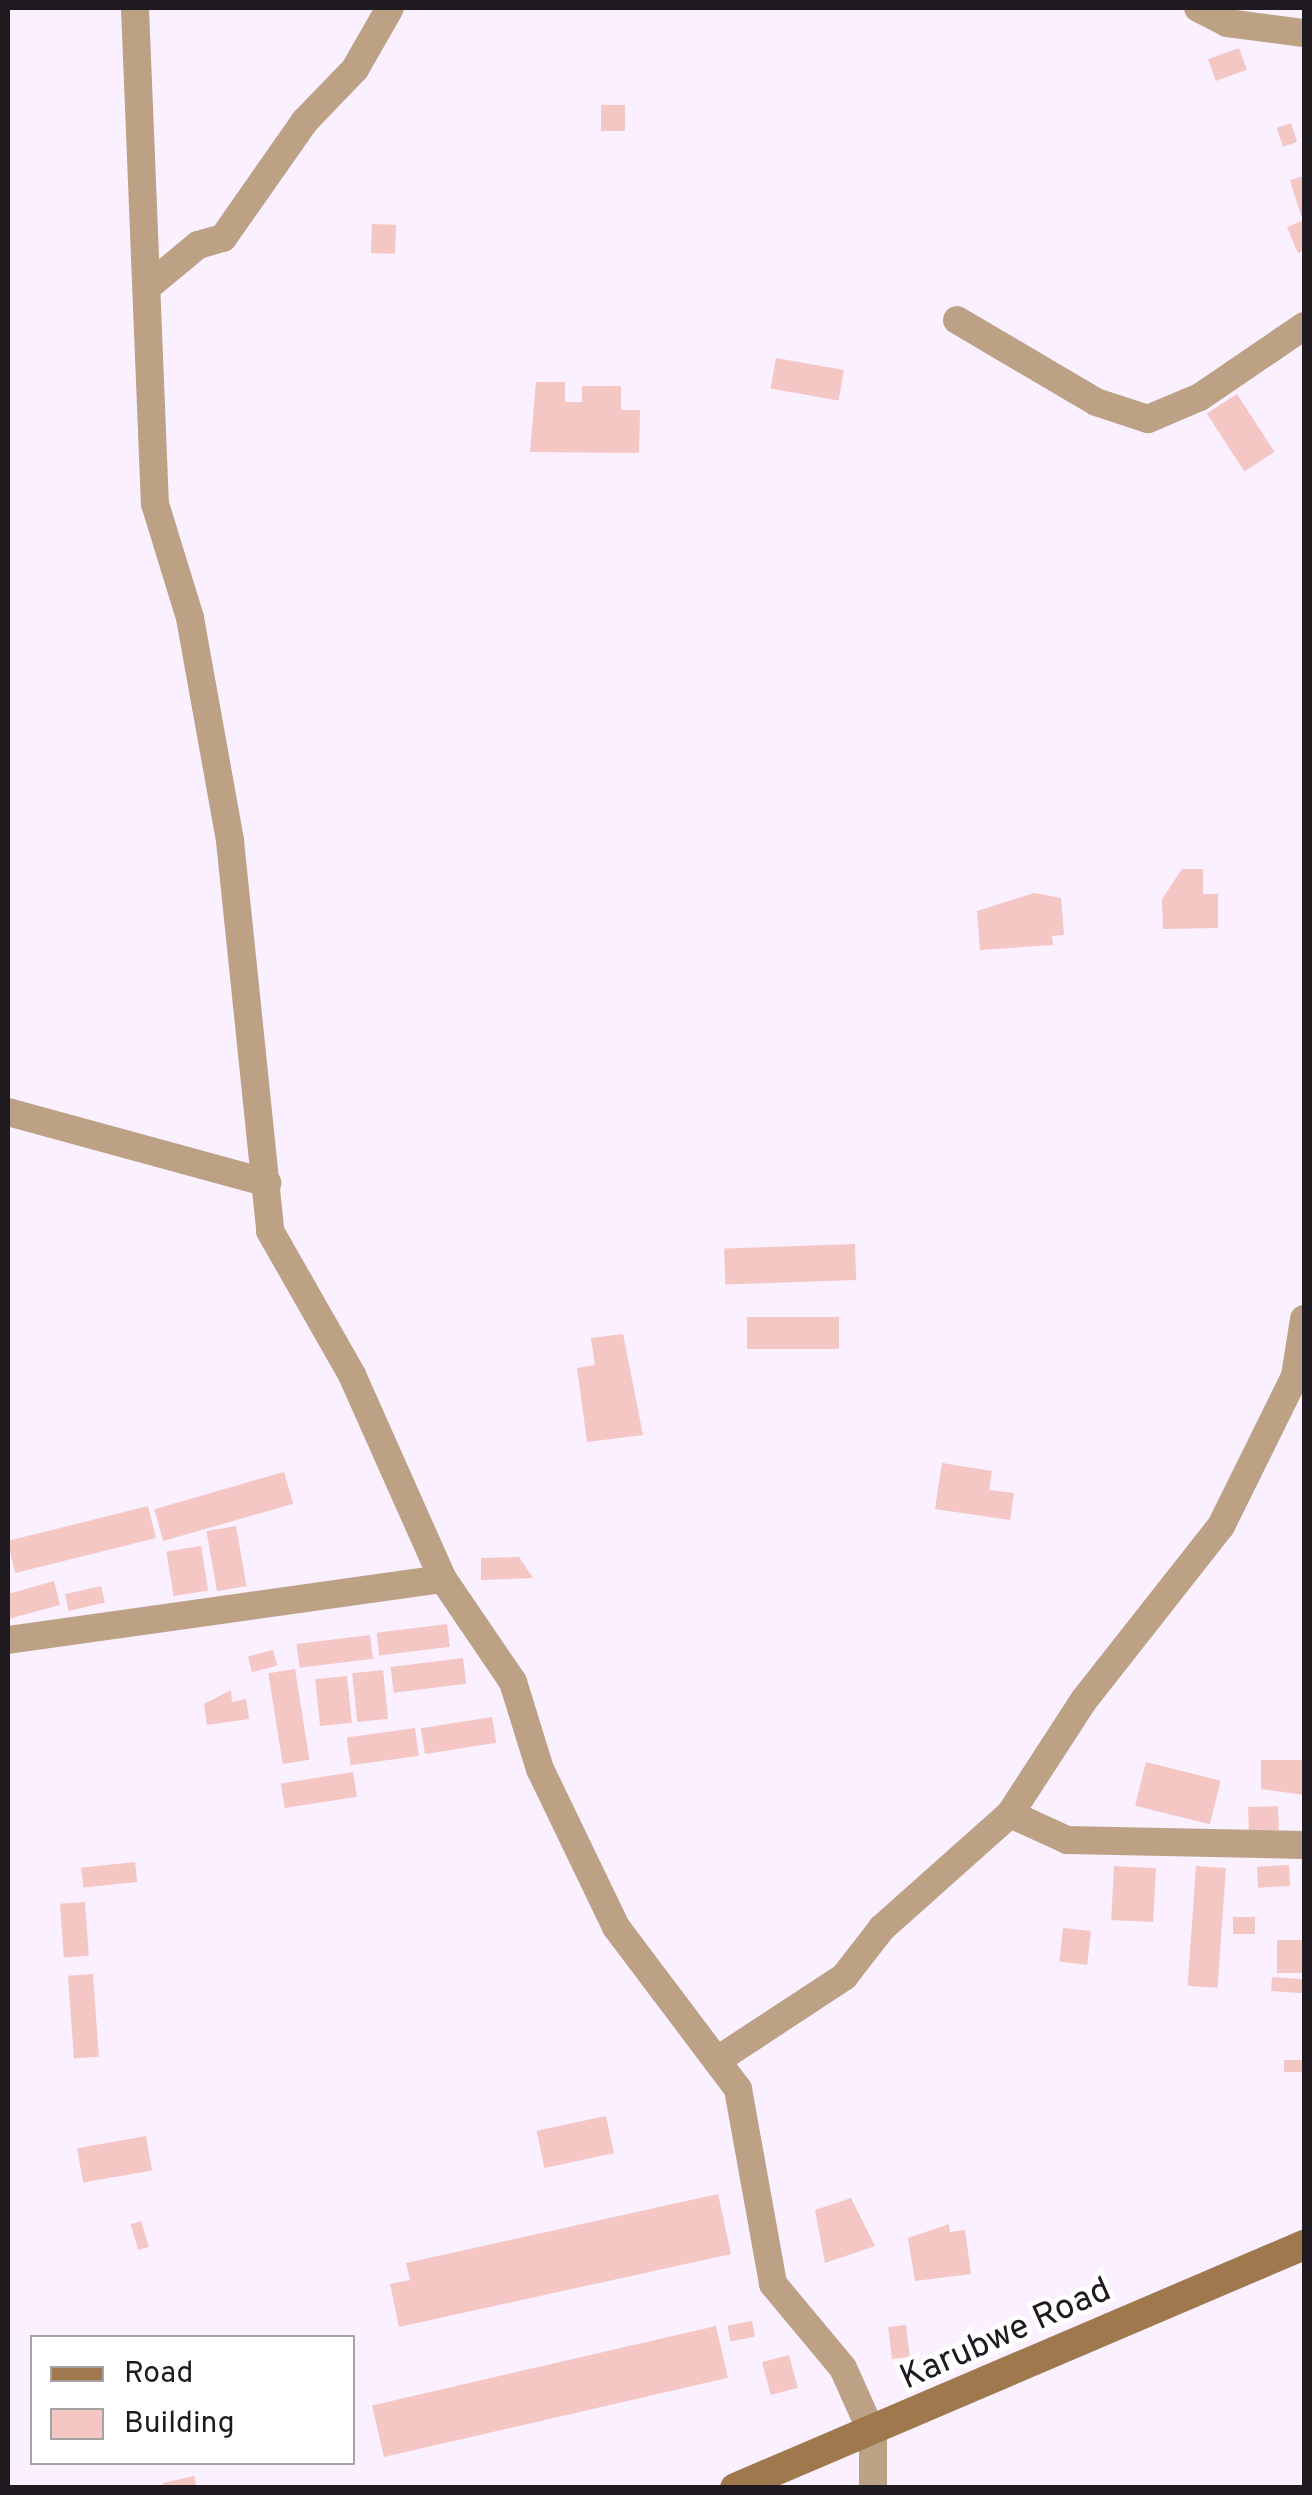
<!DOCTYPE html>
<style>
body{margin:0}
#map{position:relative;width:1312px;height:2495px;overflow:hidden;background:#faf0ff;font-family:Overpass,sans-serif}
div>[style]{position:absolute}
.building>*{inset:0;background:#f4c6c4;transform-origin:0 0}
.street>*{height:28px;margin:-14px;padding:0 14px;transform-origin:14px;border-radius:14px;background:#bca184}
.secondary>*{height:30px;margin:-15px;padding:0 15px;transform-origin:15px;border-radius:15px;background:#9f784d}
span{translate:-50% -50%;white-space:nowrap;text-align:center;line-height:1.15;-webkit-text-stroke:9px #fff;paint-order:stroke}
.street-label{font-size:35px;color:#1e1a20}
.frame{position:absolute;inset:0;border:10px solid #1e1a20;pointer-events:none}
.legend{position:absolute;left:30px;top:2335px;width:325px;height:130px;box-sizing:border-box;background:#fff;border:2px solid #a5a3a6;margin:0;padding:12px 18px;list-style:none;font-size:30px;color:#1e1a20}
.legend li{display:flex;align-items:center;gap:20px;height:50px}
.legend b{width:50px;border:2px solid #a5a3a6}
</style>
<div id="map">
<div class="building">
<i style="left:1239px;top:48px;width:23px;height:33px;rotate:70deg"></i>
<i style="left:601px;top:105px;width:24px;height:26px"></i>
<i style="left:1291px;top:123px;width:20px;height:15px;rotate:72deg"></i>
<i style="clip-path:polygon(1304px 176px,1304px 215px,1301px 216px,1290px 180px)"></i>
<i style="clip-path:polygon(1304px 220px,1304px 251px,1298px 253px,1287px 227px)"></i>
<i style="left:372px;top:224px;width:24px;height:29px;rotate:2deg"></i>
<i style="left:776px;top:358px;width:69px;height:31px;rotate:10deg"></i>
<i style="clip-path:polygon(536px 382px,565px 382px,565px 402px,582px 402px,582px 386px,621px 386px,621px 410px,640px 410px,639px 453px,530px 452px)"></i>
<i style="left:1237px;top:394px;width:69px;height:36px;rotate:57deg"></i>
<i style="clip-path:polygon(1182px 869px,1203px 869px,1203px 894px,1218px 894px,1218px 928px,1163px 929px,1162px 899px)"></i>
<i style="clip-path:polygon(1034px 893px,1061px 898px,1064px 935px,1052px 936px,1053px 945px,980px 950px,977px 911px)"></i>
<i style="left:855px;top:1244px;width:36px;height:131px;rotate:88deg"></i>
<i style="left:839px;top:1317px;width:32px;height:92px;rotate:90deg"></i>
<i style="clip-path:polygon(623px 1334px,643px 1435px,587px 1442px,577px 1368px,595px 1365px,591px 1338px)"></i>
<i style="clip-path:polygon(942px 1463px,992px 1471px,989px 1490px,1014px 1493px,1010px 1520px,935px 1509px)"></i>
<i style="left:284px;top:1472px;width:33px;height:135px;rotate:74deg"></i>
<i style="left:148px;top:1506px;width:33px;height:145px;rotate:76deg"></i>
<i style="left:236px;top:1526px;width:61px;height:30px;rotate:80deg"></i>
<i style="left:201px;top:1546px;width:45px;height:35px;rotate:81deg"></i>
<i style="clip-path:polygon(519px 1557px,533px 1578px,481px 1580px,481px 1558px)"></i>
<i style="clip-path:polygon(54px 1581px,60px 1605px,8px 1619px,8px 1594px)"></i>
<i style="left:101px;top:1586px;width:17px;height:37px;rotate:77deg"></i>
<i style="left:447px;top:1624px;width:23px;height:71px;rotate:83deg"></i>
<i style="left:370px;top:1635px;width:24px;height:74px;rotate:83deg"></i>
<i style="left:273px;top:1650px;width:16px;height:26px;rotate:75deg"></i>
<i style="left:463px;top:1658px;width:26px;height:73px;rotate:83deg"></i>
<i style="left:295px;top:1669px;width:92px;height:27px;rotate:81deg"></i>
<i style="left:383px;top:1670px;width:49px;height:31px;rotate:84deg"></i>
<i style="left:347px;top:1676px;width:47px;height:32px;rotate:84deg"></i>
<i style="clip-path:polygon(231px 1690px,232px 1702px,246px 1699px,249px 1719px,207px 1725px,204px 1704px)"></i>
<i style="left:492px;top:1717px;width:26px;height:72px;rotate:81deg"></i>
<i style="left:415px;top:1728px;width:28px;height:69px;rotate:82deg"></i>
<i style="clip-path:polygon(1261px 1760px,1304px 1760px,1304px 1795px,1261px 1789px)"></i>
<i style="left:1146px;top:1762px;width:77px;height:45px;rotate:14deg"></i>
<i style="left:353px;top:1772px;width:25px;height:73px;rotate:81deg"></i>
<i style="left:1278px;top:1806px;width:24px;height:30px;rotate:88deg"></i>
<i style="left:135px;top:1862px;width:20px;height:54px;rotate:84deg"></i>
<i style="left:1289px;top:1865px;width:21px;height:32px;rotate:87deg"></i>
<i style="left:1114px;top:1866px;width:42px;height:54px;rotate:3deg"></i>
<i style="left:1196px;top:1866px;width:30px;height:120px;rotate:4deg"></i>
<i style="left:85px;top:1902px;width:54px;height:25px;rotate:86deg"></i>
<i style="left:1233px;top:1917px;width:22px;height:17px"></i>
<i style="left:1063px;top:1928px;width:28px;height:34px;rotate:6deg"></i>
<i style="left:1277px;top:1940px;width:27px;height:33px"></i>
<i style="left:93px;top:1974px;width:83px;height:25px;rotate:86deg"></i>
<i style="left:1272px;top:1977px;width:32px;height:14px;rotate:4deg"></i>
<i style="left:1304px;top:2060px;width:12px;height:20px;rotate:90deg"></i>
<i style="left:606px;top:2116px;width:38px;height:71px;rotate:78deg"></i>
<i style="left:146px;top:2136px;width:35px;height:70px;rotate:80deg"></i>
<i style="clip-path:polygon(718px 2194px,731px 2254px,399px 2327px,390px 2284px,410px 2280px,406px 2263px)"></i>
<i style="clip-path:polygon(851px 2198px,875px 2246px,825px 2263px,815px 2210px)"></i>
<i style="left:141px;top:2221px;width:27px;height:11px;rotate:73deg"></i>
<i style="clip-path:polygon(949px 2224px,950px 2232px,965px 2230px,971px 2274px,915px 2281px,908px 2238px)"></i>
<i style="left:752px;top:2321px;width:16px;height:25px;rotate:79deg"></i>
<i style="left:906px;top:2325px;width:32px;height:18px;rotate:83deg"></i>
<i style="left:716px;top:2326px;width:53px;height:353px;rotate:77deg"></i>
<i style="left:789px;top:2355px;width:34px;height:28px;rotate:75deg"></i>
<i style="clip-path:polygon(194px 2476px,197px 2488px,164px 2488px,163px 2483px)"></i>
</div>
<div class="street">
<i style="left:135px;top:8px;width:496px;rotate:87.7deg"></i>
<i style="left:155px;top:504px;width:119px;rotate:72.9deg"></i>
<i style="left:190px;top:618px;width:227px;rotate:79.8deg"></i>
<i style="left:230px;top:841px;width:392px;rotate:84.1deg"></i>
<i style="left:270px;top:1231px;width:166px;rotate:60.3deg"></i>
<i style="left:352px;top:1375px;width:223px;rotate:66deg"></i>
<i style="left:443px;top:1579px;width:125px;rotate:55.8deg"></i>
<i style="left:513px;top:1682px;width:91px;rotate:72.8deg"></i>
<i style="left:540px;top:1769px;width:175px;rotate:64.3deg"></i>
<i style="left:616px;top:1927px;width:203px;rotate:53deg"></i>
<i style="left:738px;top:2089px;width:198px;rotate:79.8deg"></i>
<i style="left:773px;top:2284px;width:109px;rotate:50.2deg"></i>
<i style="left:843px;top:2368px;width:73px;rotate:65.9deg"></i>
<i style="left:873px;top:2435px;width:53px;rotate:90deg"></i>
<i style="left:1198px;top:8px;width:33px;rotate:27deg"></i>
<i style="left:1227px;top:23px;width:78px;rotate:7.4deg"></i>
<i style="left:151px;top:284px;width:61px;rotate:-39.7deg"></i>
<i style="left:198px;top:245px;width:26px;rotate:-16deg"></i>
<i style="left:223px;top:238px;width:143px;rotate:-55deg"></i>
<i style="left:305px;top:121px;width:72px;rotate:-46.1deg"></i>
<i style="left:355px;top:69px;width:70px;rotate:-60.2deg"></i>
<i style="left:957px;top:320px;width:161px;rotate:30.5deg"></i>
<i style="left:1096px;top:402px;width:55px;rotate:18.1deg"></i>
<i style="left:1148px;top:419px;width:56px;rotate:-22.9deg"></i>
<i style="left:1200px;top:397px;width:126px;rotate:-34.3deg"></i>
<i style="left:8px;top:1112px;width:269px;rotate:15.3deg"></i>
<i style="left:8px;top:1640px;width:439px;rotate:-8deg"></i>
<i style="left:1010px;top:1814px;width:63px;rotate:24.5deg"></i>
<i style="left:1067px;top:1840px;width:237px;rotate:1.2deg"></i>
<i style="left:722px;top:2057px;width:146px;rotate:-33.3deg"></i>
<i style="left:844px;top:1977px;width:62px;rotate:-52.2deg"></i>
<i style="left:882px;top:1928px;width:171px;rotate:-41.7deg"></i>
<i style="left:1010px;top:1814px;width:136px;rotate:-57deg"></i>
<i style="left:1084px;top:1700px;width:221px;rotate:-51.8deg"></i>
<i style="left:1221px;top:1526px;width:167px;rotate:-63.7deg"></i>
<i style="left:1295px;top:1376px;width:58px;rotate:-81deg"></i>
</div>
<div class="secondary">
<i style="left:735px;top:2488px;width:619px;rotate:-23.13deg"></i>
</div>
<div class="street-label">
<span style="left:1006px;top:2335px;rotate:-24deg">Karubwe Road</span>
</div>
<div class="frame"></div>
<ul class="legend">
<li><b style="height:12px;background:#9f784d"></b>Road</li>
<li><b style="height:28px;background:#f4c6c4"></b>Building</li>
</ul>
</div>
